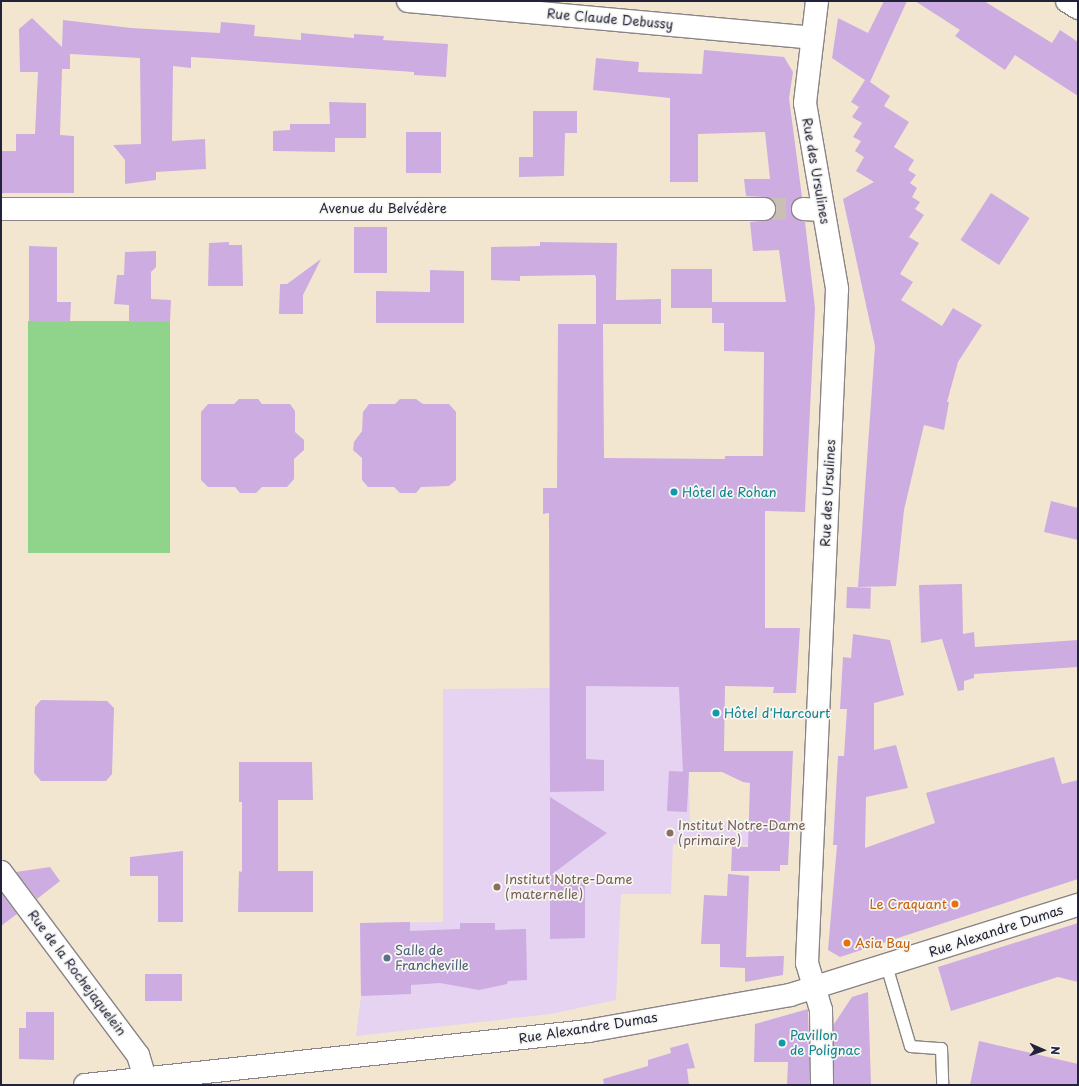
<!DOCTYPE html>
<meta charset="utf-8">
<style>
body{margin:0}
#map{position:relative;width:1079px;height:1086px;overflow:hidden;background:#f3e6d1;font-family:"Playpen Sans",sans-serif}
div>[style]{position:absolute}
.built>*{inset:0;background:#e5d3f1}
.green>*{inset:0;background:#90d48c;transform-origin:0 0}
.building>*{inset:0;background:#cdace1;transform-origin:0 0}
.minor-tunnel>*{height:22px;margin-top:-11px;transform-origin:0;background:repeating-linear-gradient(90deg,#c9bfb3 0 22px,transparent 0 33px)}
.roads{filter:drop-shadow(1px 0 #8a8486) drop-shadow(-1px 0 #8a8486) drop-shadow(0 1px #8a8486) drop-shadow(0 -1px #8a8486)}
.service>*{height:11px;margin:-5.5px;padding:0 5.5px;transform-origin:5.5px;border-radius:5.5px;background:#fff}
.minor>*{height:22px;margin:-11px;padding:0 11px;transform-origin:11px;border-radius:11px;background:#fff}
.dots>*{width:11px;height:11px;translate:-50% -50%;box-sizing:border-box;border:2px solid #f6f6f2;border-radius:50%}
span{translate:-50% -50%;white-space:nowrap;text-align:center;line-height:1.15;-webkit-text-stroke:3.5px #f6f6f2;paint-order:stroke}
.street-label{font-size:13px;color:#22223b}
.culture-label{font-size:13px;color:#0d838f}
.left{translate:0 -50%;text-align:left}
.education-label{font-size:13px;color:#785e54}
.food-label{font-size:13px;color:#c56008}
.right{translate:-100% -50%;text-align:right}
.service-label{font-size:13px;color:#4e5e75}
.frame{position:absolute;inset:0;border:2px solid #22223b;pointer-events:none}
.north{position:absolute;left:1023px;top:1030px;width:40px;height:40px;-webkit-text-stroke:3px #f6f6f2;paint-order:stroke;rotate:92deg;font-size:11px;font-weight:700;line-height:16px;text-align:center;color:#22223b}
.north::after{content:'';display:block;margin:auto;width:14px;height:18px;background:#22223b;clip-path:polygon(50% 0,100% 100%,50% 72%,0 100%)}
</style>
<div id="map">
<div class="built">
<i style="clip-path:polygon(708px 656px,689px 772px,690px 821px,790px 822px,789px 846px,673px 844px,671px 894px,621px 894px,616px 1000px,551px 1014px,356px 1036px,361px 996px,360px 923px,443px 922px,443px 689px,551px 688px)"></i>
</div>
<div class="green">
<i style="left:28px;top:321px;width:142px;height:232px"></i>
</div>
<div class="building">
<i style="clip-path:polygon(884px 1px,907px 1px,870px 82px,890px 96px,884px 106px,909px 122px,894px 147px,914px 160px,908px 170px,916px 175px,910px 183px,917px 188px,912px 197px,920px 202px,915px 209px,924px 215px,909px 237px,919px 243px,900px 274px,913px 282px,901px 300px,942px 326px,953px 308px,982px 325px,958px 362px,947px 402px,949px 402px,944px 430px,924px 425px,904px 510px,896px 586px,858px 587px,875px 346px,843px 199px,874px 182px,856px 171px,864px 157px,855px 151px,861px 141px,853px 137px,862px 123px,852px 117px,859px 107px,851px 102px,865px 80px,832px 58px,838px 18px,868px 33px)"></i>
<i style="clip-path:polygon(915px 1px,984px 1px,1052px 43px,1060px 30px,1078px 42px,1078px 96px,1015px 55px,1005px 70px,955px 36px,960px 30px)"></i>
<i style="clip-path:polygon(32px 18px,62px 47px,63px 20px,131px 28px,220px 33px,221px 22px,255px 25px,254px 36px,301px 40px,301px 33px,354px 38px,354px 34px,384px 36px,383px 40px,448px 44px,446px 77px,414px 75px,414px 72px,191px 57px,191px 68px,173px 66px,172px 141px,205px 139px,206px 169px,156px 172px,156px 180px,125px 184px,125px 160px,113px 145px,141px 144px,140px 58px,70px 54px,70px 69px,62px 69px,60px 135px,74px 136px,74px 193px,1px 193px,1px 151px,16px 151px,16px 134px,35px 134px,38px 72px,20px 72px,19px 29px)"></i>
<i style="clip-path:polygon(704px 50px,784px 57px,793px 72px,789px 98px,802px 197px,793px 202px,791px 209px,796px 219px,805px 222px,815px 308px,805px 512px,765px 511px,765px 628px,800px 628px,796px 693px,773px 693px,774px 687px,725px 686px,724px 751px,793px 751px,788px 865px,780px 865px,780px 871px,731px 871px,732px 846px,748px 847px,750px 783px,743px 782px,722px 772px,683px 772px,679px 687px,586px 686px,586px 759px,604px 760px,604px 791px,550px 792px,549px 513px,543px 514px,543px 488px,557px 488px,558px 324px,596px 324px,596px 278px,595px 275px,520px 276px,520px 281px,491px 280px,491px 247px,540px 246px,540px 242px,617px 243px,616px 300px,661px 299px,661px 324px,603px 324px,604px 458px,725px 459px,725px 456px,763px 456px,764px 352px,724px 351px,724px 323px,712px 323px,712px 302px,786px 302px,779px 250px,753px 251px,750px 222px,771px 220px,775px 215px,775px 203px,764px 197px,746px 196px,744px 179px,770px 179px,765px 132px,698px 134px,698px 182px,670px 182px,670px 98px,593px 90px,596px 58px,639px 62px,638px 72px,702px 74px)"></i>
<i style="clip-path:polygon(329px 102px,366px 103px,366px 138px,335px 138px,335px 152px,273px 151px,273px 131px,290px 130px,290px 124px,330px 124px)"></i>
<i style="clip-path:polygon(533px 111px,577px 111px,577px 133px,565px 133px,564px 176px,519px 177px,519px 157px,533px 157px)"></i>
<i style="left:406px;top:132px;width:35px;height:41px"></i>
<i style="left:991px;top:193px;width:46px;height:56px;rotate:33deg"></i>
<i style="left:354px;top:227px;width:33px;height:46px"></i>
<i style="clip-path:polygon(229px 242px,229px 245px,242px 245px,243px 286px,208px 286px,209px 243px)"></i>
<i style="clip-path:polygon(29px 246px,57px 247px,57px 302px,71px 302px,70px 322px,29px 321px)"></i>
<i style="clip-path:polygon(156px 251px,156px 267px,151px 272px,151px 299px,171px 300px,170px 322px,129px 322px,129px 305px,114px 304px,117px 275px,124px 275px,125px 252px)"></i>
<i style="clip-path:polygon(321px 259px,303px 295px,303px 314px,279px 314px,280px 284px,287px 284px)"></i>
<i style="left:671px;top:269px;width:41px;height:39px"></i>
<i style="clip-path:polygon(430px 270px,464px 271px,464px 323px,376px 323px,376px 291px,430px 292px)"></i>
<i style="clip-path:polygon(239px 399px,258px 399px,262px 404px,290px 404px,295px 411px,295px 432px,304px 440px,304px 450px,294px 459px,294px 479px,287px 487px,262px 487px,256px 493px,240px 493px,235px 487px,208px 487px,201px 480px,201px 412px,208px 404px,234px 404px)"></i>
<i style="clip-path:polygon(400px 399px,416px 399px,423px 404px,449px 404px,456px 412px,456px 480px,449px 486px,421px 487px,416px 493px,400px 493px,394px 487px,368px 487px,362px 480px,362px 458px,353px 450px,354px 442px,362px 431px,363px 412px,369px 404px,395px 404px)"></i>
<i style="clip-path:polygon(1051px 501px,1078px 508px,1078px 540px,1044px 532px)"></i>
<i style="clip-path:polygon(962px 584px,963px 634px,974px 632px,975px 647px,1078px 640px,1078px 667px,974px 674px,974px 678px,964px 681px,964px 690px,958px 691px,942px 639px,921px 643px,919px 585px)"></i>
<i style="left:847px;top:587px;width:24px;height:21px;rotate:2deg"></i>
<i style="clip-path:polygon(853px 634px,890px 640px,904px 695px,874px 703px,874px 750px,896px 745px,908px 788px,866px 797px,865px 848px,935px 823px,926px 793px,1054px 757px,1062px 784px,1078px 780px,1078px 879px,840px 957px,828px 950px,837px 845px,833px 845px,838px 756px,844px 756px,847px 709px,840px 709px,843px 657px,851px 658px)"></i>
<i style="clip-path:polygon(41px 700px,107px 701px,114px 708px,112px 774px,106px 781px,41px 781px,34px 773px,35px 707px)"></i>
<i style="clip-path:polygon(239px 762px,312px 762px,313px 800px,278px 800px,278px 871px,313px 871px,313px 912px,238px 912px,239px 871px,242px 872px,242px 802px,239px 802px)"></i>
<i style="left:669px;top:771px;width:20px;height:40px;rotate:3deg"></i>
<i style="clip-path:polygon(550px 797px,607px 833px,551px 875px,585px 876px,585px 938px,550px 939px)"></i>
<i style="clip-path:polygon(183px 851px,183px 922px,158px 922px,158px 876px,130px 876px,130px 857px)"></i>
<i style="clip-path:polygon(50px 867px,60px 881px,37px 899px,16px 872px)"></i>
<i style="clip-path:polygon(728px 874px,749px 876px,746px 957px,784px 956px,783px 975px,745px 982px,745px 968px,720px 967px,720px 944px,701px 944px,704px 895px,727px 896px)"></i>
<i style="clip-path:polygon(1px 893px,17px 914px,1px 926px)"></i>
<i style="clip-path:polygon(410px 922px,410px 931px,460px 929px,460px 923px,495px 923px,495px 930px,526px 929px,527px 980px,508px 981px,507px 984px,479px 990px,440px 983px,411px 985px,411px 994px,361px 996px,360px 923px)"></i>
<i style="clip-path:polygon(1078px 923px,1078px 982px,1058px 977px,951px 1011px,938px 967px)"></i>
<i style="left:145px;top:974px;width:37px;height:27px"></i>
<i style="clip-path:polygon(868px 992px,871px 1085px,834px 1085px,834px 1024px,852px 997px)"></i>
<i style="clip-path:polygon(808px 1009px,810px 1085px,787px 1084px,788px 1062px,754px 1062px,755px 1024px)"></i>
<i style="clip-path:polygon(26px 1012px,54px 1012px,54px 1060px,19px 1059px,19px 1028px,26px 1028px)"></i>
<i style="clip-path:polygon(979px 1041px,1078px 1064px,1078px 1085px,970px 1085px)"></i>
<i style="clip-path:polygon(688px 1043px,695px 1068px,687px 1069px,689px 1085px,604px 1085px,603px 1079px,648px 1066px,648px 1060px,671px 1053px,670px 1048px)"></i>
</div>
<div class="minor-tunnel">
<i style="left:764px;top:209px;width:39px"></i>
</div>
<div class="roads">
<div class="service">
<i style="left:886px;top:965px;width:84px;rotate:73.5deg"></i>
<i style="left:910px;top:1046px;width:31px;rotate:4deg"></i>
<i style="left:941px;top:1048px;width:37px;rotate:88deg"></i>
</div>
<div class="minor">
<i style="left:408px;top:1px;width:406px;rotate:5.2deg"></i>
<i style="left:817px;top:1px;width:103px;rotate:96.7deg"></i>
<i style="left:805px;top:103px;width:189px;rotate:80.2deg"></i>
<i style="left:837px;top:289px;width:675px;rotate:92.55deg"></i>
<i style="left:807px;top:963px;width:49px;rotate:73.4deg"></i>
<i style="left:821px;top:1010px;width:75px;rotate:89.2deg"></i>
<i style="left:1067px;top:1px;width:13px;rotate:32deg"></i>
<i style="left:1px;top:209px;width:763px"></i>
<i style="left:803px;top:209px;width:20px;rotate:3deg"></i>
<i style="left:1px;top:872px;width:229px;rotate:53.2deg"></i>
<i style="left:138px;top:1055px;width:24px;rotate:73deg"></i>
<i style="left:85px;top:1085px;width:506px;rotate:-6.13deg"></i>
<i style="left:588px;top:1031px;width:205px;rotate:-10.1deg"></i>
<i style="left:790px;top:995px;width:302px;rotate:-17.4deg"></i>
</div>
</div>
<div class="dots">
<i style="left:674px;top:492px;background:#0f9aa8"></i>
<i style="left:716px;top:713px;background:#0f9aa8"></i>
<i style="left:670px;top:833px;background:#8d6e63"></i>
<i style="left:497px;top:887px;background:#8d6e63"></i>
<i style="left:955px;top:904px;background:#e8710a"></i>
<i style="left:847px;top:943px;background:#e8710a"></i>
<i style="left:387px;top:958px;background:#5c6f8a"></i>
<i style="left:782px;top:1043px;background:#0f9aa8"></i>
</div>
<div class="street-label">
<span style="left:610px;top:19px;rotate:5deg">Rue Claude Debussy</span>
<span style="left:816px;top:171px;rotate:80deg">Rue des Ursulines</span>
<span style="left:383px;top:208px">Avenue du Belvédère</span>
<span style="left:828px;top:493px;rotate:-87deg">Rue des Ursulines</span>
<span style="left:996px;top:931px;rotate:-18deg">Rue Alexandre Dumas</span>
<span style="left:77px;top:973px;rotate:53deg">Rue de la Rochejaquelein</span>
<span style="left:588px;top:1028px;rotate:-9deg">Rue Alexandre Dumas</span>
</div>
<div class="culture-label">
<span class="left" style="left:682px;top:492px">Hôtel de Rohan</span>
<span class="left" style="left:724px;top:713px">Hôtel d'Harcourt</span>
<span class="left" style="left:790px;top:1043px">Pavillon<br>de Polignac</span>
</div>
<div class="education-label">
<span class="left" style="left:678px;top:833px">Institut Notre-Dame<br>(primaire)</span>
<span class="left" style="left:505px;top:887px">Institut Notre-Dame<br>(maternelle)</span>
</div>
<div class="food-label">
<span class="right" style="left:947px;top:904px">Le Craquant</span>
<span class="left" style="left:855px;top:943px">Asia Bay</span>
</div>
<div class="service-label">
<span class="left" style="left:395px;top:958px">Salle de<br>Francheville</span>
</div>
<div class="frame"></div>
<div class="north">N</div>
</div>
